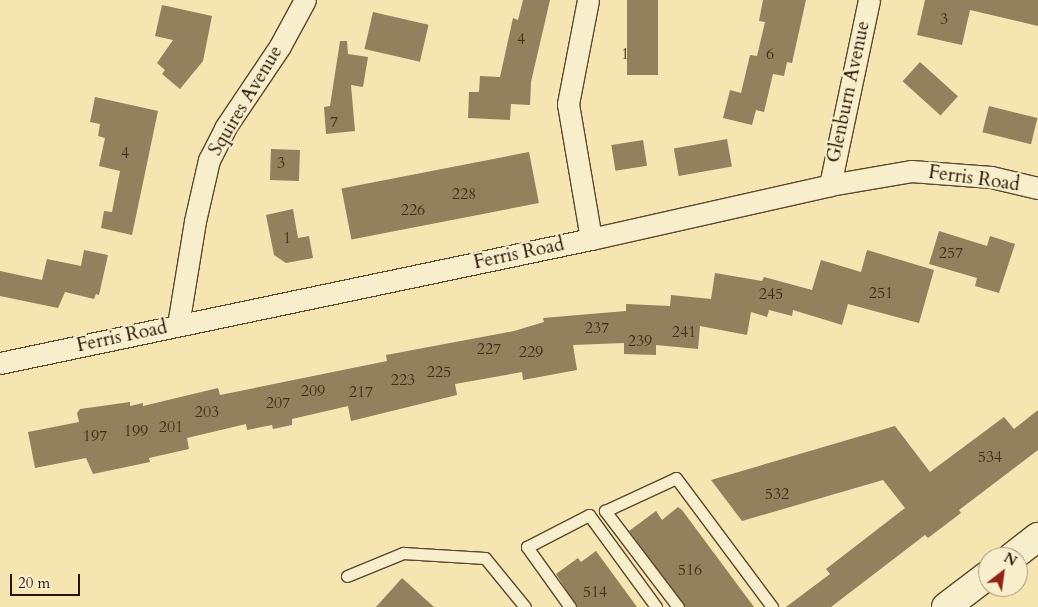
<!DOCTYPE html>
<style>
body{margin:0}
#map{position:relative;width:1038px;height:607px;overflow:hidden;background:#f4e5b1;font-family:Cardo,serif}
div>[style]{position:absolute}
.building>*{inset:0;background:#93805d;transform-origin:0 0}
.roads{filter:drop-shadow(1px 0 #5c482d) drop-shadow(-1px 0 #5c482d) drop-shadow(0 1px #5c482d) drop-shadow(0 -1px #5c482d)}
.lane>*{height:11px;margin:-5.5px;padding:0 5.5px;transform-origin:5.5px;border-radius:5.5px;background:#f8eecc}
.street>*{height:21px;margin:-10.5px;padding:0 10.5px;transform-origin:10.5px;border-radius:10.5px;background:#f8eecc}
.secondary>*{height:28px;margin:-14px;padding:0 14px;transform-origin:14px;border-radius:14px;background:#f8eecc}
span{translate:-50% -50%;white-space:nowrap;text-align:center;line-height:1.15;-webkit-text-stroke:4.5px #f8eecc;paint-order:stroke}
.number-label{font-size:16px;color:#442e18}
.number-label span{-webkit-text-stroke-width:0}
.street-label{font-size:19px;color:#291301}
.north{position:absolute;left:978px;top:547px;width:50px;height:50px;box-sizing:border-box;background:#f8eecc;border:1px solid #a5967b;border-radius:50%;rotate:30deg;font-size:14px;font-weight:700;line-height:20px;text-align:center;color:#291301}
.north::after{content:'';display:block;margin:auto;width:18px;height:22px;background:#8f2418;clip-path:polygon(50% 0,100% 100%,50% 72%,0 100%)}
.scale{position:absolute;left:10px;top:574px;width:70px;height:22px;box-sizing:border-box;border:2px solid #291301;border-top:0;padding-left:6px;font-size:15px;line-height:18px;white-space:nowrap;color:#291301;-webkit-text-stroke:4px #f8eecc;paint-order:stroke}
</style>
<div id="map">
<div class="building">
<i style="clip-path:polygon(523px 0,550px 0,531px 82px,530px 105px,511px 104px,510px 120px,468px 118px,469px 92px,479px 92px,480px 76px,500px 77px,513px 18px,518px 20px)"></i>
<i style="left:627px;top:0;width:31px;height:75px"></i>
<i style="clip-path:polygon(763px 0,806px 0,792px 63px,787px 62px,784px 76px,773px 74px,764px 112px,756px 110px,752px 125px,723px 118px,730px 90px,741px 93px,750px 55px,757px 56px,765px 22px,759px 21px)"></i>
<i style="clip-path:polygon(925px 0,1038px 0,1038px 26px,970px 10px,962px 45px,917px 35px)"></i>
<i style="clip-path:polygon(162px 5px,212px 16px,203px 61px,180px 89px,162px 74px,165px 70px,157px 63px,173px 40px,155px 36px)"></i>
<i style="left:373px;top:12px;width:57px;height:38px;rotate:13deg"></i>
<i style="clip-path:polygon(340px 41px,347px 41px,348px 54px,368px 57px,363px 87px,351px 85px,355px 131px,326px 134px,324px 107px,330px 106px)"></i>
<i style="left:920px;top:62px;width:51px;height:26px;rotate:42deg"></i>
<i style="clip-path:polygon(95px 97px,158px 111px,132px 235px,101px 228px,104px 211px,112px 212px,120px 171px,99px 166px,105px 138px,98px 136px,100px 124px,90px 122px)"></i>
<i style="left:989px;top:106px;width:50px;height:27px;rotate:14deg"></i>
<i style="left:727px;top:139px;width:28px;height:54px;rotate:80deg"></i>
<i style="left:643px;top:140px;width:26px;height:32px;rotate:81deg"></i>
<i style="left:271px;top:149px;width:29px;height:31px;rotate:2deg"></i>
<i style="left:529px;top:152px;width:52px;height:191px;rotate:79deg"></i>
<i style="clip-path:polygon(293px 209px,298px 238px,309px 236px,313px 258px,286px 263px,274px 255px,266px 215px)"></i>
<i style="clip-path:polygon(939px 231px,987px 246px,990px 236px,1015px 244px,999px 293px,975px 286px,977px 278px,929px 264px)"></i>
<i style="clip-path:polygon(84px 250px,108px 255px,99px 295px,96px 294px,94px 299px,65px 292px,58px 308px,0 296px,0 271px,42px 280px,47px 259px,81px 266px)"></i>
<i style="clip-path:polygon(867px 250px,934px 270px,919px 323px,848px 304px,842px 325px,793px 310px,792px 316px,769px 310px,767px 317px,751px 312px,747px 335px,700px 326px,698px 349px,656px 345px,656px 355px,624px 354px,624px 343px,573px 345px,577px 370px,523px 380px,522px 372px,455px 384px,457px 395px,351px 421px,348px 406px,292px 419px,292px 425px,273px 429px,272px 425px,247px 430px,246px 424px,187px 438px,189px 449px,149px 458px,150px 462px,93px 474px,86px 458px,35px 468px,28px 432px,79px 422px,77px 413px,80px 409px,130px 402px,130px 406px,143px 403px,143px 406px,218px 388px,220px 395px,387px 361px,386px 355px,514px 331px,544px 322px,543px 318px,626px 311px,626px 304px,670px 306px,671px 295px,711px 299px,715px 273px,762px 281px,764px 277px,812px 290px,821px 260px,861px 272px)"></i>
<i style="clip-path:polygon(1038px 410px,1038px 450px,959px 510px,961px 513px,928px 538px,925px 535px,831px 607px,786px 607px,830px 574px,826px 569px,905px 508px,883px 480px,742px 521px,711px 480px,895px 426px,930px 472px,1004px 417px,1014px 429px)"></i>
<i style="clip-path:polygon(678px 507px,682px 510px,754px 607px,685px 607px,629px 531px,656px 511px,662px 520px)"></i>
<i style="clip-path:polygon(596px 551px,637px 607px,577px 607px,556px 574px,578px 558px,581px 562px)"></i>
<i style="clip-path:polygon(402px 578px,434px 607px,376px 607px)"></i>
</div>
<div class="roads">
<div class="lane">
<i style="left:347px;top:576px;width:61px;rotate:-22.3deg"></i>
<i style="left:403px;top:553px;width:82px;rotate:3.5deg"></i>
<i style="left:485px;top:558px;width:63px;rotate:50.8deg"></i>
<i style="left:570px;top:607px;width:74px;rotate:-125.6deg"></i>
<i style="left:527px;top:547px;width:70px;rotate:-27.3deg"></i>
<i style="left:589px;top:515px;width:114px;rotate:53.9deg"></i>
<i style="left:678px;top:607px;width:121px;rotate:-127.2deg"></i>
<i style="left:605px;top:511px;width:78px;rotate:-24.9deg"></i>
<i style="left:676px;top:478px;width:161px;rotate:53.3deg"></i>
</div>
<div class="street">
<i style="left:588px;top:0;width:106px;rotate:100.9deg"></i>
<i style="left:568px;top:104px;width:137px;rotate:80.3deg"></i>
<i style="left:830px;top:185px;width:189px;rotate:-78.1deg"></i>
<i style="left:178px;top:325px;width:105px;rotate:-80.7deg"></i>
<i style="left:195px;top:221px;width:63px;rotate:-77.1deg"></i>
<i style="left:209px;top:160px;width:36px;rotate:-63deg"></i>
<i style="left:225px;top:128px;width:99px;rotate:-56.1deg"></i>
<i style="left:280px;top:46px;width:52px;rotate:-61.5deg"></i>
<i style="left:0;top:363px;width:604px;rotate:-11.85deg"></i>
<i style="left:591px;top:239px;width:245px;rotate:-12.7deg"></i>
<i style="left:830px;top:185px;width:82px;rotate:-9.8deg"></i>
<i style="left:911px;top:171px;width:80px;rotate:4.3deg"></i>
<i style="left:991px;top:177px;width:48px;rotate:13.2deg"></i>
</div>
<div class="secondary">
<i style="left:1012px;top:557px;width:33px;rotate:-38deg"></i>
<i style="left:946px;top:607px;width:53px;rotate:-37.3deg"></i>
</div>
</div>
<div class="number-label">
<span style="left:944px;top:19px">3</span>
<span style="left:521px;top:39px">4</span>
<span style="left:625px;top:54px">1</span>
<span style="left:770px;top:54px">6</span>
<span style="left:334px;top:122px">7</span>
<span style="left:125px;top:153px">4</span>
<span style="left:281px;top:163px">3</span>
<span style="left:464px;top:194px">228</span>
<span style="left:413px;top:210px">226</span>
<span style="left:287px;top:238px">1</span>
<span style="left:951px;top:253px">257</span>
<span style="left:881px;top:293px">251</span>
<span style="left:771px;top:294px">245</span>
<span style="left:597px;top:328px">237</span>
<span style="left:684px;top:332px">241</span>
<span style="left:640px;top:341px">239</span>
<span style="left:489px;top:349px">227</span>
<span style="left:531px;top:352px">229</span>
<span style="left:439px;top:372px">225</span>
<span style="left:403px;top:380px">223</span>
<span style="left:313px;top:391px">209</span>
<span style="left:361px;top:392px">217</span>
<span style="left:278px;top:403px">207</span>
<span style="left:207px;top:412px">203</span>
<span style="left:171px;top:427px">201</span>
<span style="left:136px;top:431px">199</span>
<span style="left:95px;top:436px">197</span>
<span style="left:990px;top:457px">534</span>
<span style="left:777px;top:494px">532</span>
<span style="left:690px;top:570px">516</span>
<span style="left:595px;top:592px">514</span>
</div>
<div class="street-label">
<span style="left:849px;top:92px;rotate:-78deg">Glenburn Avenue</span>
<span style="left:246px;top:101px;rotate:-59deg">Squires Avenue</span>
<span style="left:974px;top:179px;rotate:8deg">Ferris Road</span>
<span style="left:519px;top:254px;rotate:-12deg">Ferris Road</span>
<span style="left:122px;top:337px;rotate:-12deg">Ferris Road</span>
</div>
<div class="north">N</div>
<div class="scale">20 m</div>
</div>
